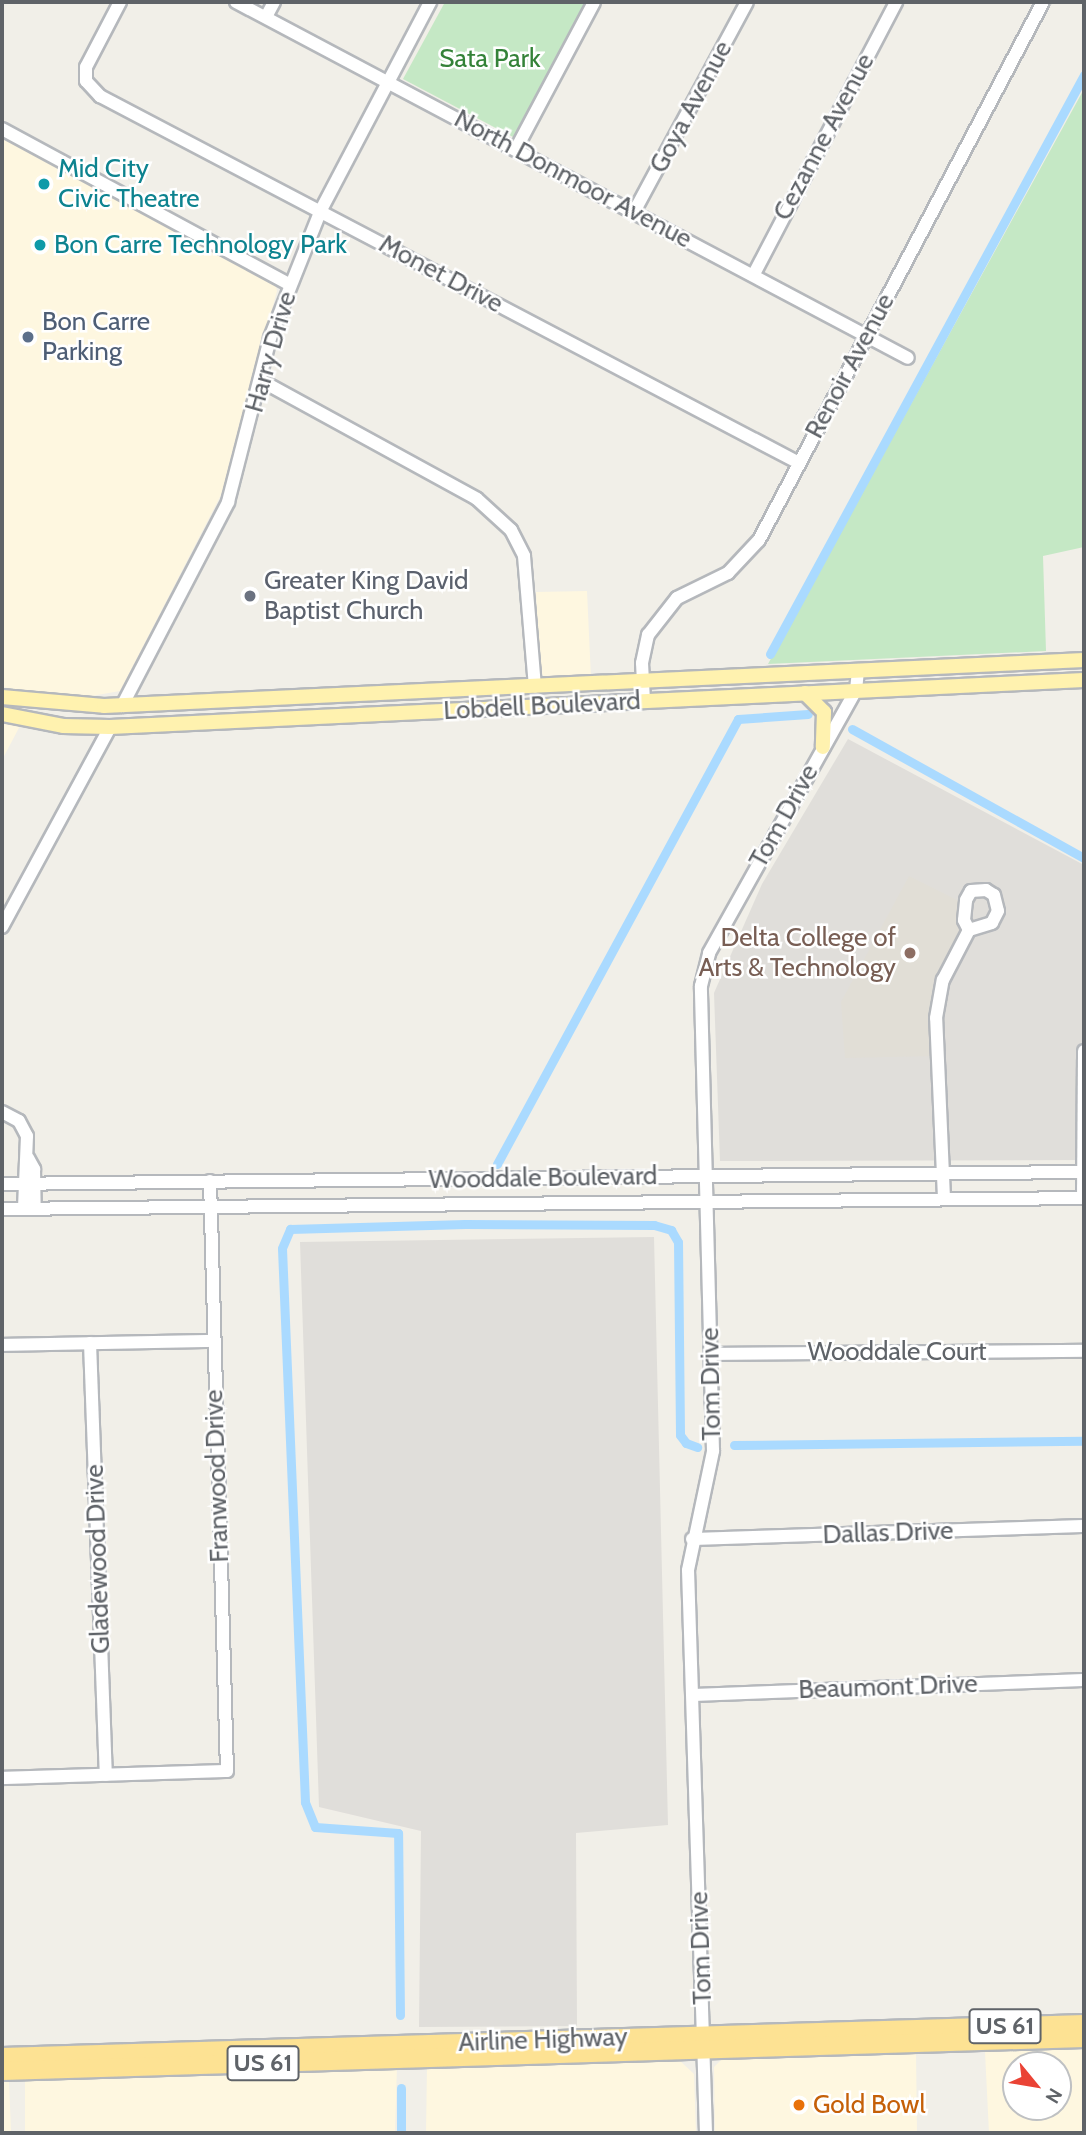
<!DOCTYPE html>
<style>
body{margin:0}
#map{position:relative;width:1086px;height:2135px;overflow:hidden;background:#f1efe8;font-family:Cabin,sans-serif}
div>[style]{position:absolute}
.commercial>*{inset:0;background:#fef7e0}
.industrial>*{inset:0;background:#e0deda}
.education>*{inset:0;background:#e1ded6}
.green>*{inset:0;background:#c5e8c5}
.canal>*{height:9px;margin:-4.5px;padding:0 4.5px;transform-origin:4.5px;border-radius:4.5px;background:#aadaff}
.roads{filter:drop-shadow(2px 0 #b5b8bc) drop-shadow(-2px 0 #b5b8bc) drop-shadow(0 2px #b5b8bc) drop-shadow(0 -2px #b5b8bc)}
.minor>*{height:12px;margin:-6px;padding:0 6px;transform-origin:6px;border-radius:6px;background:#fff}
.major>*{height:14px;margin:-7px;padding:0 7px;transform-origin:7px;border-radius:7px;background:#fff2af}
.highway>*{height:18px;margin:-9px;padding:0 9px;transform-origin:9px;border-radius:9px;background:#fde293}
.dots>*{width:19px;height:19px;translate:-50% -50%;box-sizing:border-box;border:4px solid #fff;border-radius:50%}
span{translate:-50% -50%;white-space:nowrap;text-align:center;line-height:1.15;-webkit-text-stroke:5px #fff;paint-order:stroke}
.shield-label span{padding:2px 5px;background:#fff;border:2px solid;border-radius:5px;-webkit-text-stroke-width:0}
.shield-label{font-size:24px;color:#5f6368;font-weight:700}
.park-label{font-size:26px;color:#348238}
.street-label{font-size:26px;color:#5f6368}
.culture-label{font-size:26px;color:#0d838f}
.left{translate:0 -50%;text-align:left}
.service-label{font-size:26px;color:#4e5e75}
.worship-label{font-size:26px;color:#5b616d}
.education-label{font-size:26px;color:#785e54}
.right{translate:-100% -50%;text-align:right}
.food-label{font-size:26px;color:#c56008}
.frame{position:absolute;inset:0;border:4px solid #5f6368;pointer-events:none}
.north{position:absolute;left:1002px;top:2051px;width:70px;height:70px;box-sizing:border-box;background:#fff;border:2px solid #bfc1c3;border-radius:50%;rotate:120deg;font-size:19px;font-weight:700;line-height:28px;text-align:center;color:#5f6368}
.north::after{content:'';display:block;margin:auto;width:24px;height:32px;background:#ea4335;clip-path:polygon(50% 0,100% 100%,50% 72%,0 100%)}
</style>
<div id="map">
<div class="commercial">
<i style="clip-path:polygon(2px 129px,275px 282px,277px 291px,223px 491px,120px 691px,75px 699px,2px 687px)"></i>
<i style="clip-path:polygon(587px 591px,591px 678px,546px 680px,540px 671px,536px 592px)"></i>
<i style="clip-path:polygon(2px 720px,21px 724px,2px 760px)"></i>
<i style="clip-path:polygon(evenodd,1084px 2048px,1084px 2133px,989px 2133px,985px 2052px,1084px 2048px,1016px 2065px,1058px 2065px,1058px 2107px,1016px 2107px,1016px 2065px)"></i>
<i style="clip-path:polygon(916px 2053px,917px 2133px,715px 2133px,714px 2067px,722px 2059px)"></i>
<i style="clip-path:polygon(678px 2059px,694px 2074px,696px 2133px,426px 2133px,427px 2066px)"></i>
<i style="clip-path:polygon(397px 2066px,395px 2133px,25px 2133px,25px 2078px)"></i>
<i style="clip-path:polygon(2px 2079px,9px 2079px,11px 2133px,2px 2133px)"></i>
</div>
<div class="industrial">
<i style="clip-path:polygon(848px 739px,1084px 865px,1084px 1160px,720px 1161px,714px 993px,762px 884px)"></i>
<i style="clip-path:polygon(654px 1237px,668px 1825px,576px 1833px,577px 2026px,419px 2027px,421px 1831px,319px 1807px,300px 1242px)"></i>
</div>
<div class="education">
<i style="clip-path:polygon(909px 876px,963px 903px,965px 930px,941px 976px,934px 1056px,845px 1058px,841px 1002px)"></i>
</div>
<div class="green">
<i style="clip-path:polygon(445px 2px,587px 2px,513px 137px,403px 79px)"></i>
<i style="clip-path:polygon(1084px 89px,1084px 547px,1043px 556px,1046px 651px,768px 664px)"></i>
</div>
<div class="canal">
<i style="left:770px;top:654px;width:659px;rotate:-61.53deg"></i>
<i style="left:852px;top:729px;width:265px;rotate:29.1deg"></i>
<i style="left:497px;top:1164px;width:506px;rotate:-61.56deg"></i>
<i style="left:738px;top:719px;width:70px;rotate:-4.1deg"></i>
<i style="left:734px;top:1445px;width:350px;rotate:-0.7deg"></i>
<i style="left:400px;top:2015px;width:182px;rotate:-90.6deg"></i>
<i style="left:398px;top:1833px;width:83px;rotate:-175.9deg"></i>
<i style="left:315px;top:1827px;width:27px;rotate:-112deg"></i>
<i style="left:305px;top:1802px;width:554px;rotate:-92.38deg"></i>
<i style="left:282px;top:1248px;width:21px;rotate:-67deg"></i>
<i style="left:290px;top:1229px;width:175px;rotate:-1.6deg"></i>
<i style="left:465px;top:1224px;width:189px;rotate:0.3deg"></i>
<i style="left:654px;top:1225px;width:18px;rotate:16deg"></i>
<i style="left:671px;top:1230px;width:14px;rotate:60deg"></i>
<i style="left:678px;top:1242px;width:193px;rotate:89.4deg"></i>
<i style="left:680px;top:1435px;width:10px;rotate:53deg"></i>
<i style="left:686px;top:1443px;width:12px;rotate:20deg"></i>
<i style="left:401px;top:2088px;width:45px;rotate:90deg"></i>
</div>
<div class="roads">
<div class="minor">
<i style="left:120px;top:2px;width:73px;rotate:117.6deg"></i>
<i style="left:86px;top:67px;width:14px;rotate:90deg"></i>
<i style="left:86px;top:81px;width:21px;rotate:47deg"></i>
<i style="left:100px;top:96px;width:789px;rotate:27.7deg"></i>
<i style="left:236px;top:2px;width:760px;rotate:27.91deg"></i>
<i style="left:266px;top:17px;width:17px;rotate:-62deg"></i>
<i style="left:2px;top:129px;width:326px;rotate:28.4deg"></i>
<i style="left:516px;top:149px;width:166px;rotate:-62deg"></i>
<i style="left:634px;top:212px;width:238px;rotate:-61.7deg"></i>
<i style="left:754px;top:274px;width:307px;rotate:-62.4deg"></i>
<i style="left:260px;top:380px;width:247px;rotate:28.7deg"></i>
<i style="left:477px;top:499px;width:46px;rotate:42.4deg"></i>
<i style="left:511px;top:530px;width:29px;rotate:63deg"></i>
<i style="left:524px;top:556px;width:131px;rotate:85.2deg"></i>
<i style="left:644px;top:701px;width:38px;rotate:-93deg"></i>
<i style="left:642px;top:663px;width:29px;rotate:-78deg"></i>
<i style="left:648px;top:635px;width:47px;rotate:-51.9deg"></i>
<i style="left:677px;top:598px;width:57px;rotate:-26.1deg"></i>
<i style="left:728px;top:573px;width:45px;rotate:-46.8deg"></i>
<i style="left:759px;top:540px;width:608px;rotate:-62.17deg"></i>
<i style="left:122px;top:706px;width:230px;rotate:-62.5deg"></i>
<i style="left:228px;top:502px;width:169px;rotate:-75.6deg"></i>
<i style="left:270px;top:338px;width:138px;rotate:-68.3deg"></i>
<i style="left:321px;top:210px;width:235px;rotate:-62.3deg"></i>
<i style="left:2px;top:927px;width:227px;rotate:-61.6deg"></i>
<i style="left:2px;top:1112px;width:19px;rotate:28deg"></i>
<i style="left:19px;top:1121px;width:17px;rotate:62deg"></i>
<i style="left:27px;top:1136px;width:72px;rotate:92.4deg"></i>
<i style="left:28px;top:1158px;width:13px;rotate:61deg"></i>
<i style="left:34px;top:1169px;width:39px;rotate:89deg"></i>
<i style="left:2px;top:1184px;width:1082px;rotate:-0.64deg"></i>
<i style="left:944px;top:1198px;width:180px;rotate:-92.5deg"></i>
<i style="left:936px;top:1018px;width:39px;rotate:-80deg"></i>
<i style="left:943px;top:980px;width:56px;rotate:-62.5deg"></i>
<i style="left:969px;top:930px;width:11px;rotate:-117deg"></i>
<i style="left:964px;top:920px;width:20px;rotate:-84deg"></i>
<i style="left:966px;top:900px;width:10px;rotate:-61deg"></i>
<i style="left:971px;top:891px;width:15px;rotate:-4deg"></i>
<i style="left:986px;top:890px;width:9px;rotate:32deg"></i>
<i style="left:994px;top:895px;width:16px;rotate:76deg"></i>
<i style="left:998px;top:911px;width:13px;rotate:117deg"></i>
<i style="left:992px;top:923px;width:24px;rotate:163deg"></i>
<i style="left:1083px;top:1198px;width:147px;rotate:-89.6deg"></i>
<i style="left:2px;top:1209px;width:1082px;rotate:-0.58deg"></i>
<i style="left:90px;top:1343px;width:432px;rotate:87.9deg"></i>
<i style="left:2px;top:1345px;width:211px;rotate:-1.1deg"></i>
<i style="left:711px;top:1354px;width:373px;rotate:-0.5deg"></i>
<i style="left:692px;top:1539px;width:392px;rotate:-1.9deg"></i>
<i style="left:693px;top:1695px;width:391px;rotate:-2.2deg"></i>
<i style="left:2px;top:1778px;width:225px;rotate:-1.8deg"></i>
<i style="left:227px;top:1771px;width:590px;rotate:-91.65deg"></i>
<i style="left:706px;top:2133px;width:563px;rotate:-91.83deg"></i>
<i style="left:688px;top:1570px;width:122px;rotate:-78.1deg"></i>
<i style="left:713px;top:1451px;width:465px;rotate:-91.5deg"></i>
<i style="left:701px;top:986px;width:34px;rotate:-76deg"></i>
<i style="left:709px;top:953px;width:301px;rotate:-60.8deg"></i>
<i style="left:856px;top:690px;width:19px;rotate:-84deg"></i>
</div>
<div class="major">
<i style="left:805px;top:693px;width:27px;rotate:45deg"></i>
<i style="left:824px;top:712px;width:35px;rotate:92deg"></i>
<i style="left:2px;top:697px;width:102px;rotate:5deg"></i>
<i style="left:104px;top:706px;width:981px;rotate:-2.69deg"></i>
<i style="left:2px;top:714px;width:62px;rotate:11.1deg"></i>
<i style="left:63px;top:726px;width:47px;rotate:1.2deg"></i>
<i style="left:110px;top:727px;width:975px;rotate:-2.76deg"></i>
</div>
<div class="highway">
<i style="left:2px;top:2057px;width:1083px;rotate:-1.75deg"></i>
<i style="left:2px;top:2071px;width:1083px;rotate:-1.75deg"></i>
</div>
</div>
<div class="dots">
<i style="left:44px;top:184px;background:#0f9aa8"></i>
<i style="left:40px;top:245px;background:#0f9aa8"></i>
<i style="left:28px;top:337px;background:#5c6f8a"></i>
<i style="left:250px;top:596px;background:#6b7280"></i>
<i style="left:910px;top:953px;background:#8d6e63"></i>
<i style="left:799px;top:2105px;background:#e8710a"></i>
</div>
<div class="shield-label">
<span style="left:1005px;top:2026px">US 61</span>
<span style="left:263px;top:2063px">US 61</span>
</div>
<div class="park-label">
<span style="left:490px;top:59px">Sata Park</span>
</div>
<div class="street-label">
<span style="left:691px;top:107px;rotate:-62deg">Goya Avenue</span>
<span style="left:824px;top:137px;rotate:-62deg">Cezanne Avenue</span>
<span style="left:573px;top:179px;rotate:28deg">North Donmoor Avenue</span>
<span style="left:441px;top:274px;rotate:28deg">Monet Drive</span>
<span style="left:271px;top:352px;rotate:-74deg">Harry Drive</span>
<span style="left:850px;top:366px;rotate:-62deg">Renoir Avenue</span>
<span style="left:542px;top:706px;rotate:-3deg">Lobdell Boulevard</span>
<span style="left:784px;top:816px;rotate:-61deg">Tom Drive</span>
<span style="left:543px;top:1178px;rotate:-1deg">Wooddale Boulevard</span>
<span style="left:897px;top:1352px">Wooddale Court</span>
<span style="left:711px;top:1384px;rotate:-91deg">Tom Drive</span>
<span style="left:217px;top:1476px;rotate:-92deg">Franwood Drive</span>
<span style="left:888px;top:1533px;rotate:-2deg">Dallas Drive</span>
<span style="left:98px;top:1559px;rotate:-92deg">Gladewood Drive</span>
<span style="left:888px;top:1687px;rotate:-2deg">Beaumont Drive</span>
<span style="left:701px;top:1948px;rotate:-92deg">Tom Drive</span>
<span style="left:543px;top:2040px;rotate:-2deg">Airline Highway</span>
</div>
<div class="culture-label">
<span class="left" style="left:58px;top:184px">Mid City<br>Civic Theatre</span>
<span class="left" style="left:54px;top:245px">Bon Carre Technology Park</span>
</div>
<div class="service-label">
<span class="left" style="left:42px;top:337px">Bon Carre<br>Parking</span>
</div>
<div class="worship-label">
<span class="left" style="left:264px;top:596px">Greater King David<br>Baptist Church</span>
</div>
<div class="education-label">
<span class="right" style="left:896px;top:953px">Delta College of<br>Arts &amp; Technology</span>
</div>
<div class="food-label">
<span class="left" style="left:813px;top:2105px">Gold Bowl</span>
</div>
<div class="frame"></div>
<div class="north">N</div>
</div>
